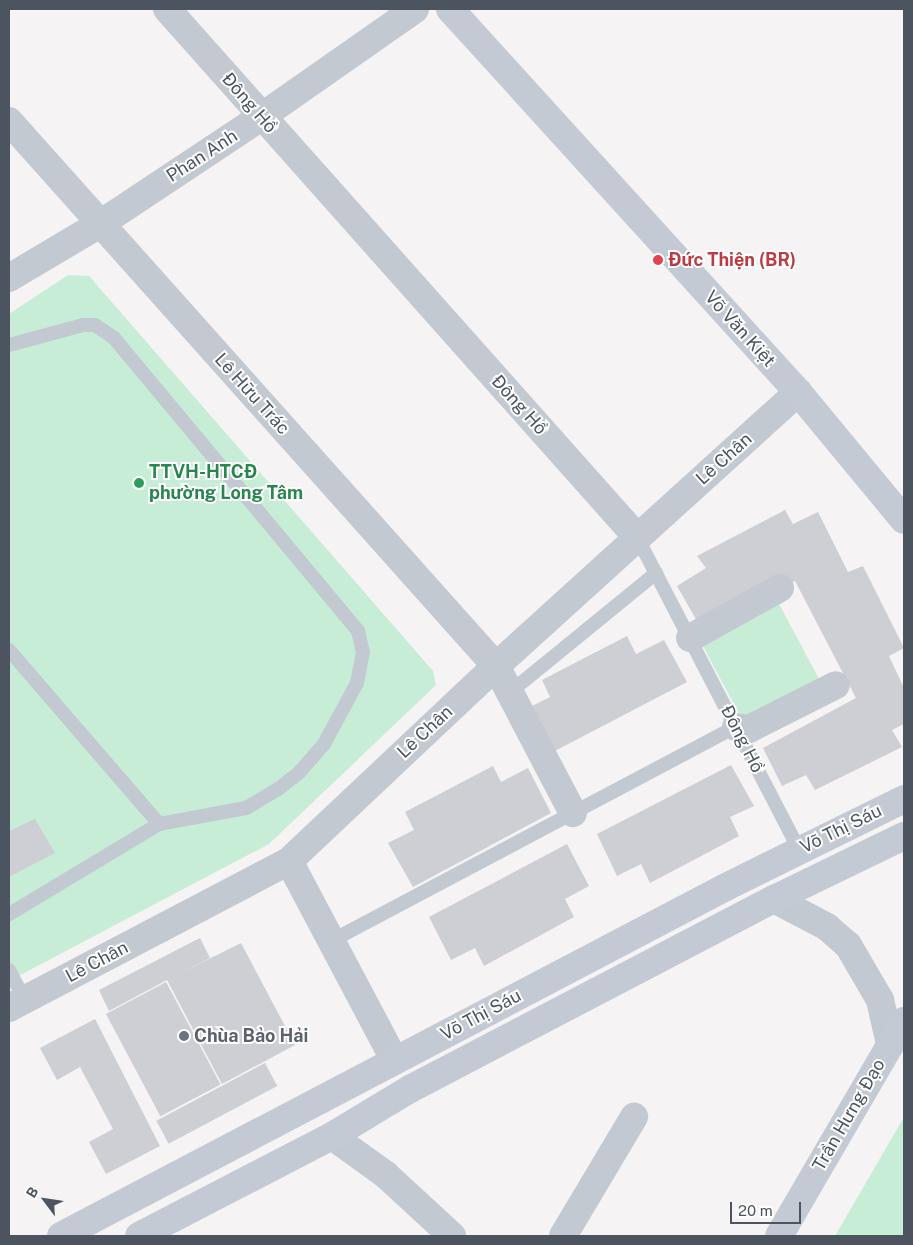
<!DOCTYPE html>
<meta charset="utf-8">
<style>
body{margin:0}
#map{position:relative;width:913px;height:1245px;overflow:hidden;background:#f5f3f3;font-family:"Public Sans",sans-serif}
div>[style]{position:absolute}
.green>*{inset:0;background:#c7edd7;transform-origin:0 0}
.building>*{inset:0;background:#cdcfd4;transform-origin:0 0}
.lane>*{height:14px;margin:-7px;padding:0 7px;transform-origin:7px;border-radius:7px;background:#c2c9d0}
.street>*{height:28px;margin:-14px;padding:0 14px;transform-origin:14px;border-radius:14px;background:#c2c9d0}
.secondary>*{height:28px;margin:-14px;padding:0 14px;transform-origin:14px;border-radius:14px;background:#c3cad4}
.dots>*{width:14px;height:14px;translate:-50% -50%;box-sizing:border-box;border:2px solid #fff;border-radius:50%}
span{translate:-50% -50%;white-space:nowrap;text-align:center;line-height:1.15;-webkit-text-stroke:4px #fff;paint-order:stroke}
.street-label{font-size:18px;color:#4c555f}
.health-label{font-size:18px;color:#be3a42;font-weight:700}
.left{translate:0 -50%;text-align:left}
.leisure-label{font-size:18px;color:#27864d;font-weight:700}
.worship-label{font-size:18px;color:#5b616d;font-weight:700}
.frame{position:absolute;inset:0;border:10px solid #4c555f;pointer-events:none}
.north{position:absolute;left:20px;top:1175px;width:50px;height:50px;-webkit-text-stroke:4px #fff;paint-order:stroke;rotate:301deg;font-size:14px;font-weight:700;line-height:20px;text-align:center;color:#4c555f}
.north::after{content:'';display:block;margin:auto;width:18px;height:22px;background:#4c555f;clip-path:polygon(50% 0,100% 100%,50% 72%,0 100%)}
.scale{position:absolute;left:730px;top:1202px;width:71px;height:22px;box-sizing:border-box;border:2px solid #4c555f;border-top:0;padding-left:6px;font-size:15px;line-height:18px;white-space:nowrap;color:#4c555f;-webkit-text-stroke:4px #fff;paint-order:stroke}
</style>
<div id="map">
<div class="green">
<i style="clip-path:polygon(68px 275px,89px 276px,433px 671px,436px 685px,269px 844px,9px 981px,9px 314px)"></i>
<i style="left:777px;top:600px;width:93px;height:87px;rotate:62deg"></i>
<i style="clip-path:polygon(904px 1117px,904px 1236px,835px 1236px)"></i>
</div>
<div class="building">
<i style="clip-path:polygon(785px 510px,793px 524px,818px 512px,848px 572px,863px 566px,904px 648px,889px 656px,904px 688px,904px 724px,892px 730px,902px 747px,815px 790px,806px 775px,782px 786px,763px 748px,856px 698px,795px 581px,701px 628px,677px 586px,706px 568px,697px 556px)"></i>
<i style="clip-path:polygon(627px 636px,636px 654px,664px 640px,687px 682px,551px 753px,526px 709px,550px 697px,542px 680px)"></i>
<i style="clip-path:polygon(731px 765px,754px 806px,730px 817px,739px 836px,650px 883px,641px 864px,617px 876px,597px 834px)"></i>
<i style="clip-path:polygon(493px 766px,501px 782px,528px 768px,551px 813px,413px 887px,388px 843px,414px 830px,405px 812px)"></i>
<i style="clip-path:polygon(35px 819px,55px 853px,9px 877px,9px 831px)"></i>
<i style="clip-path:polygon(567px 844px,589px 886px,565px 899px,574px 917px,484px 966px,475px 948px,451px 960px,429px 917px)"></i>
<i style="clip-path:polygon(200px 938px,210px 958px,179px 974px,241px 943px,295px 1045px,222px 1084px,167px 980px,109px 1011px,99px 990px)"></i>
<i style="left:166px;top:982px;width:116px;height:68px;rotate:62deg"></i>
<i style="clip-path:polygon(95px 1019px,160px 1146px,106px 1174px,89px 1142px,113px 1129px,80px 1067px,57px 1080px,40px 1048px)"></i>
<i style="left:265px;top:1063px;width:26px;height:123px;rotate:62deg"></i>
</div>
<div class="lane">
<i style="left:9px;top:345px;width:77px;rotate:-15.1deg"></i>
<i style="left:83px;top:325px;width:12px"></i>
<i style="left:95px;top:325px;width:23px;rotate:34deg"></i>
<i style="left:114px;top:338px;width:381px;rotate:50.2deg"></i>
<i style="left:358px;top:631px;width:22px;rotate:77deg"></i>
<i style="left:363px;top:652px;width:32px;rotate:101deg"></i>
<i style="left:357px;top:683px;width:69px;rotate:118.4deg"></i>
<i style="left:324px;top:744px;width:37px;rotate:131deg"></i>
<i style="left:300px;top:772px;width:28px;rotate:142deg"></i>
<i style="left:278px;top:789px;width:37px;rotate:149deg"></i>
<i style="left:246px;top:808px;width:88px;rotate:169.6deg"></i>
<i style="left:159px;top:824px;width:175px;rotate:149deg"></i>
<i style="left:637px;top:537px;width:352px;rotate:62.6deg"></i>
<i style="left:9px;top:650px;width:230px;rotate:49.2deg"></i>
<i style="left:509px;top:693px;width:190px;rotate:-39.2deg"></i>
<i style="left:331px;top:941px;width:458px;rotate:-27.9deg"></i>
<i style="left:9px;top:970px;width:34px;rotate:62deg"></i>
</div>
<div class="street">
<i style="left:167px;top:9px;width:707px;rotate:48.33deg"></i>
<i style="left:9px;top:121px;width:731px;rotate:48.22deg"></i>
<i style="left:496px;top:666px;width:166px;rotate:62.4deg"></i>
<i style="left:9px;top:278px;width:106px;rotate:-30.7deg"></i>
<i style="left:100px;top:224px;width:193px;rotate:-33.6deg"></i>
<i style="left:261px;top:117px;width:188px;rotate:-35deg"></i>
<i style="left:690px;top:638px;width:103px;rotate:-29.1deg"></i>
<i style="left:736px;top:727px;width:13px;rotate:9deg"></i>
<i style="left:749px;top:729px;width:97px;rotate:-26.8deg"></i>
<i style="left:289px;top:861px;width:226px;rotate:62.1deg"></i>
<i style="left:774px;top:899px;width:60px;rotate:27.8deg"></i>
<i style="left:827px;top:927px;width:28px;rotate:41deg"></i>
<i style="left:848px;top:945px;width:64px;rotate:59.8deg"></i>
<i style="left:880px;top:1000px;width:45px;rotate:77.2deg"></i>
<i style="left:9px;top:1008px;width:316px;rotate:-27.7deg"></i>
<i style="left:289px;top:861px;width:284px;rotate:-43.3deg"></i>
<i style="left:496px;top:666px;width:408px;rotate:-42.2deg"></i>
<i style="left:332px;top:1136px;width:67px;rotate:35.8deg"></i>
<i style="left:386px;top:1175px;width:90px;rotate:42.7deg"></i>
<i style="left:563px;top:1236px;width:139px;rotate:-59.2deg"></i>
</div>
<div class="secondary">
<i style="left:450px;top:9px;width:517px;rotate:47.74deg"></i>
<i style="left:798px;top:392px;width:166px;rotate:50.4deg"></i>
<i style="left:61px;top:1236px;width:749px;rotate:-27.69deg"></i>
<i style="left:724px;top:888px;width:201px;rotate:-26.3deg"></i>
<i style="left:139px;top:1236px;width:217px;rotate:-27.4deg"></i>
<i style="left:332px;top:1136px;width:91px;rotate:-31.1deg"></i>
<i style="left:410px;top:1089px;width:411px;rotate:-27.6deg"></i>
<i style="left:774px;top:899px;width:144px;rotate:-25.9deg"></i>
<i style="left:779px;top:1236px;width:249px;rotate:-59.8deg"></i>
</div>
<div class="dots">
<i style="left:658px;top:260px;background:#e0444e"></i>
<i style="left:139px;top:483px;background:#2e9e5b"></i>
<i style="left:184px;top:1036px;background:#6b7280"></i>
</div>
<div class="street-label">
<span style="left:249px;top:103px;rotate:49deg">Đông Hồ</span>
<span style="left:202px;top:156px;rotate:-33deg">Phan Anh</span>
<span style="left:740px;top:329px;rotate:48deg">Võ Văn Kiệt</span>
<span style="left:252px;top:394px;rotate:48deg">Lê Hữu Trác</span>
<span style="left:519px;top:405px;rotate:48deg">Đông Hồ</span>
<span style="left:724px;top:459px;rotate:-42deg">Lê Chân</span>
<span style="left:425px;top:732px;rotate:-43deg">Lê Chân</span>
<span style="left:742px;top:739px;rotate:63deg">Đông Hồ</span>
<span style="left:841px;top:829px;rotate:-26deg">Võ Thị Sáu</span>
<span style="left:97px;top:962px;rotate:-28deg">Lê Chân</span>
<span style="left:481px;top:1015px;rotate:-28deg">Võ Thị Sáu</span>
<span style="left:849px;top:1115px;rotate:-60deg">Trần Hưng Đạo</span>
</div>
<div class="health-label">
<span class="left" style="left:668px;top:260px">Đức Thiện (BR)</span>
</div>
<div class="leisure-label">
<span class="left" style="left:149px;top:483px">TTVH-HTCĐ<br>phường Long Tâm</span>
</div>
<div class="worship-label">
<span class="left" style="left:194px;top:1036px">Chùa Bảo Hải</span>
</div>
<div class="frame"></div>
<div class="north">B</div>
<div class="scale">20 m</div>
</div>
